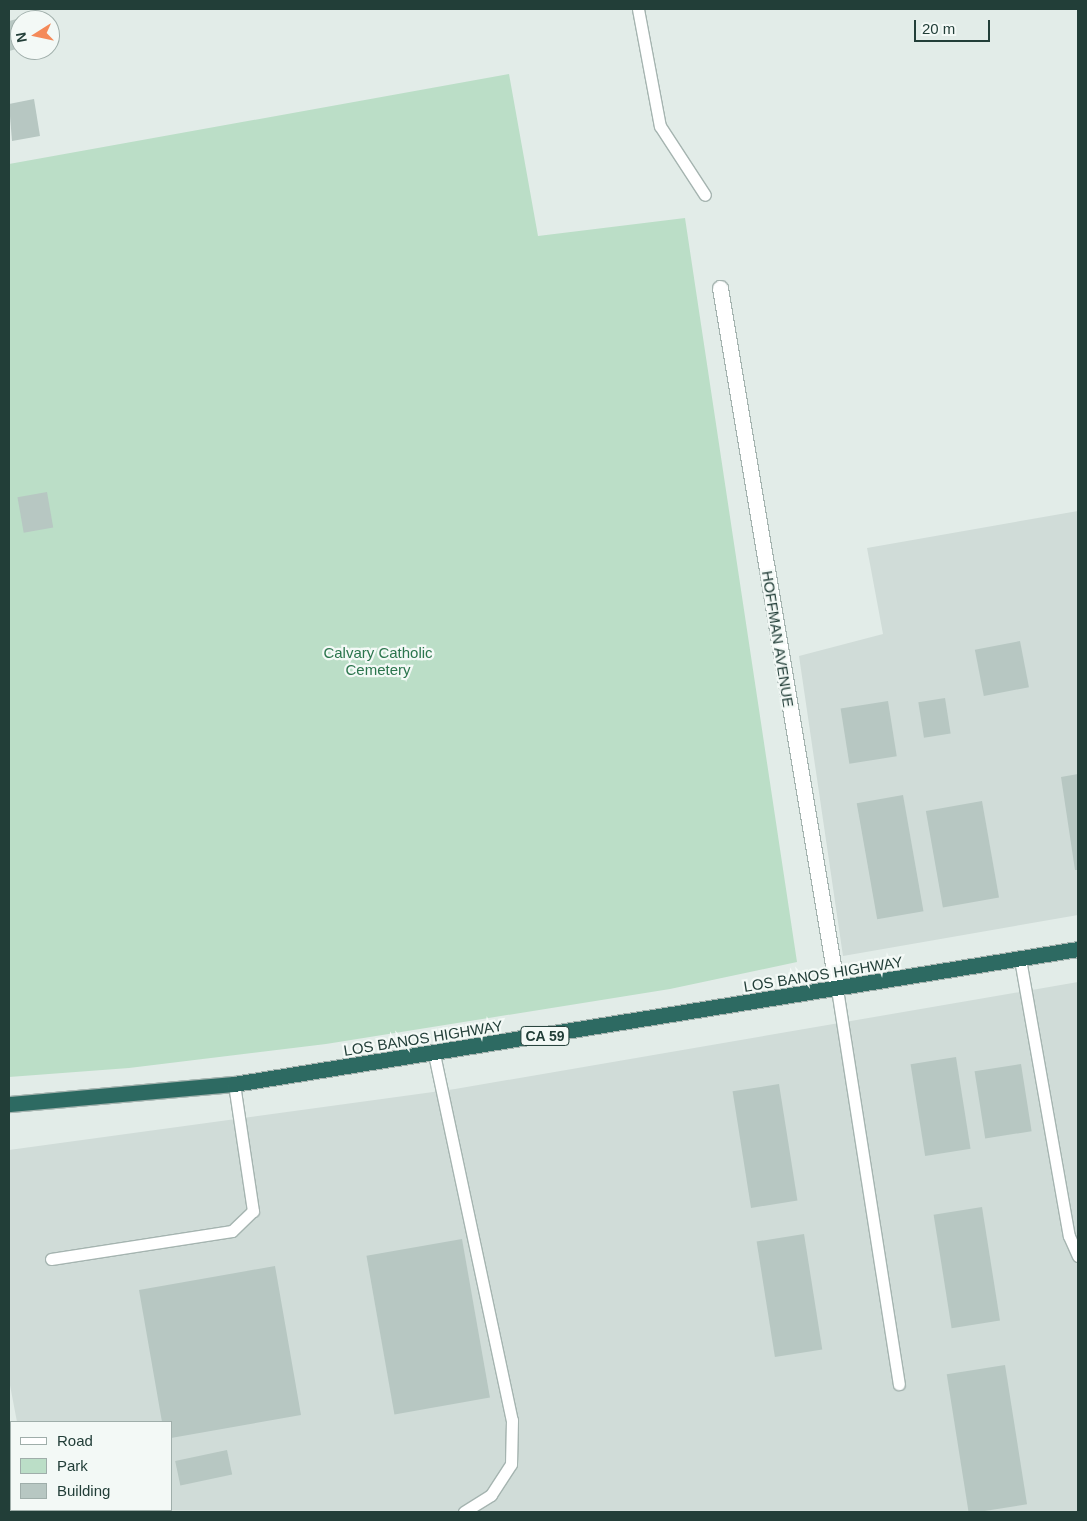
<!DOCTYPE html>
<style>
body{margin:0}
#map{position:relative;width:1087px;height:1521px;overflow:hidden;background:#e2ece8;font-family:Arial,sans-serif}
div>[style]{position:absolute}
.built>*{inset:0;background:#d0dcd8}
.green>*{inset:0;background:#bbdec7}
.building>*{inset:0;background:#b7c7c2;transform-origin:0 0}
.roads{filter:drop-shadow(1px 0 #a5b4b0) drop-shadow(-1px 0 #a5b4b0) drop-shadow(0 1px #a5b4b0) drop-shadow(0 -1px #a5b4b0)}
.lane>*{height:11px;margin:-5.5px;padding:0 5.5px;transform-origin:5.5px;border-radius:5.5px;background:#fff}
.street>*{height:15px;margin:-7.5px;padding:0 7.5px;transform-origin:7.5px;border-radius:7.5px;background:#fff}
.highway>*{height:15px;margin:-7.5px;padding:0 7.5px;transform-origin:7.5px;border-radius:7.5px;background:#2d6a62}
span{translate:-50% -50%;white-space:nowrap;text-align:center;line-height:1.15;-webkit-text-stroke:4.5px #f3f9f6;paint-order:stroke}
.shield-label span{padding:1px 4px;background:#f3f9f6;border:1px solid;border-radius:4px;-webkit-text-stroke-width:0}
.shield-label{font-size:14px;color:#223e38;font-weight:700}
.street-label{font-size:15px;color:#223e38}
.park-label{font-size:15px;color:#2b754d}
.frame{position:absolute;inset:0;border:10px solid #223e38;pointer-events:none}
.legend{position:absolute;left:10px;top:1421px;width:162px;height:90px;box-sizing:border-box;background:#f3f9f6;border:1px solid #9faeaa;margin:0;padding:6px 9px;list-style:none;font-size:15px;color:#223e38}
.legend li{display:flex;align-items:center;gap:10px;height:25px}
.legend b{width:25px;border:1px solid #9faeaa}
.north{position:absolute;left:10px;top:10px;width:50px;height:50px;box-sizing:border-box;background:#f3f9f6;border:1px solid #9faeaa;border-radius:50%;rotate:260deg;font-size:14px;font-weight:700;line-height:20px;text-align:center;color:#223e38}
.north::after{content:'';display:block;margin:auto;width:18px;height:22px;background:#f48a59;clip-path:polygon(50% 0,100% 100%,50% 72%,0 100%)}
.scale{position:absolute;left:914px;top:20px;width:76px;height:22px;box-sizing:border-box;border:2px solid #223e38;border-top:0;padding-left:6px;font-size:15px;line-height:18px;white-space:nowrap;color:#223e38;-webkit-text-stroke:4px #f3f9f6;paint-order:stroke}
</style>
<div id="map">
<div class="built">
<i style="clip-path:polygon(1078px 511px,1078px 915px,843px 956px,799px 656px,883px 634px,867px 548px)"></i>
<i style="clip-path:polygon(1078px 982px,1078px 1512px,33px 1512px,171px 1510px,171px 1422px,17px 1422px,9px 1380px,9px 1150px,455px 1089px)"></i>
</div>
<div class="green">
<i style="clip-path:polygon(509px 74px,538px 236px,685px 218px,797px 962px,670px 989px,326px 1044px,129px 1068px,9px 1077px,9px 164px)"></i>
</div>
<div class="building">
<i style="clip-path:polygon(25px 17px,20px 20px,20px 48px,9px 51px,9px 21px)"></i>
<i style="clip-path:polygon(34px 99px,40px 136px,12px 141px,9px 104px)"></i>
<i style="left:47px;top:492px;width:36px;height:30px;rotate:80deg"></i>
<i style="left:1020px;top:641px;width:47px;height:46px;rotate:79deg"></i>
<i style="left:945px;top:698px;width:36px;height:27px;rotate:81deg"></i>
<i style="left:888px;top:701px;width:56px;height:48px;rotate:81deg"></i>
<i style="clip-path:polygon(1078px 774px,1078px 870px,1075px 870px,1061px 777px)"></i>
<i style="left:903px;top:795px;width:118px;height:47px;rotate:80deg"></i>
<i style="left:982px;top:801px;width:98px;height:57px;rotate:80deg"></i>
<i style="left:956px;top:1057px;width:93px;height:46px;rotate:81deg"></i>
<i style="left:1021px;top:1064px;width:68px;height:47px;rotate:81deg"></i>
<i style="left:779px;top:1084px;width:118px;height:47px;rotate:81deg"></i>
<i style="left:982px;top:1207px;width:115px;height:49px;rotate:81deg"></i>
<i style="left:804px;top:1234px;width:117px;height:48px;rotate:81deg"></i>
<i style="left:462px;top:1239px;width:161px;height:97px;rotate:80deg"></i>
<i style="clip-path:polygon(275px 1266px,301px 1415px,171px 1438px,171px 1422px,162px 1422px,139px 1290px)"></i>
<i style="left:1005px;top:1365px;width:141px;height:59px;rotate:81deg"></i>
<i style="left:227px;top:1450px;width:25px;height:53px;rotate:78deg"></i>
</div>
<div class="roads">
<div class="lane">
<i style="left:638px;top:9px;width:119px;rotate:79.4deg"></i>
<i style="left:660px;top:126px;width:82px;rotate:56.9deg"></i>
<i style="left:1020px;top:959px;width:281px;rotate:80deg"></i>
<i style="left:1069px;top:1236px;width:22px;rotate:66deg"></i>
<i style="left:837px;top:989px;width:400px;rotate:81.1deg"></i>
<i style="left:434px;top:1054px;width:374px;rotate:78deg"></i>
<i style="left:512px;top:1420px;width:44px;rotate:91.3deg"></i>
<i style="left:511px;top:1464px;width:37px;rotate:123deg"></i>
<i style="left:491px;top:1495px;width:32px;rotate:148deg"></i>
<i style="left:51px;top:1259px;width:183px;rotate:-8.8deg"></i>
<i style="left:232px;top:1231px;width:29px;rotate:-44deg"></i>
<i style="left:253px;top:1211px;width:128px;rotate:-98.5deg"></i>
</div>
<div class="street">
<i style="left:720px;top:288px;width:711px;rotate:80.52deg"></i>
</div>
<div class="highway">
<i style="left:9px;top:1104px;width:226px;rotate:-5.1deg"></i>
<i style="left:234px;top:1084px;width:855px;rotate:-9.09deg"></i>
</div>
</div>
<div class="shield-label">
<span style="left:545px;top:1036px">CA 59</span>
</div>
<div class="street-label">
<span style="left:778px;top:639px;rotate:81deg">HOFFMAN AVENUE</span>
<span style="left:823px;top:974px;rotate:-9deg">LOS BANOS HIGHWAY</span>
<span style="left:423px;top:1038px;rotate:-9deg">LOS BANOS HIGHWAY</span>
</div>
<div class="park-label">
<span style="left:378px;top:661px">Calvary Catholic<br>Cemetery</span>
</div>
<div class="frame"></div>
<ul class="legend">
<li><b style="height:6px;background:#fff"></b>Road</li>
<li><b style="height:14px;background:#bbdec7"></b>Park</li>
<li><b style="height:14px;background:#b7c7c2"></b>Building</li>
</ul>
<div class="north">N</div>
<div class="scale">20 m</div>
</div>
